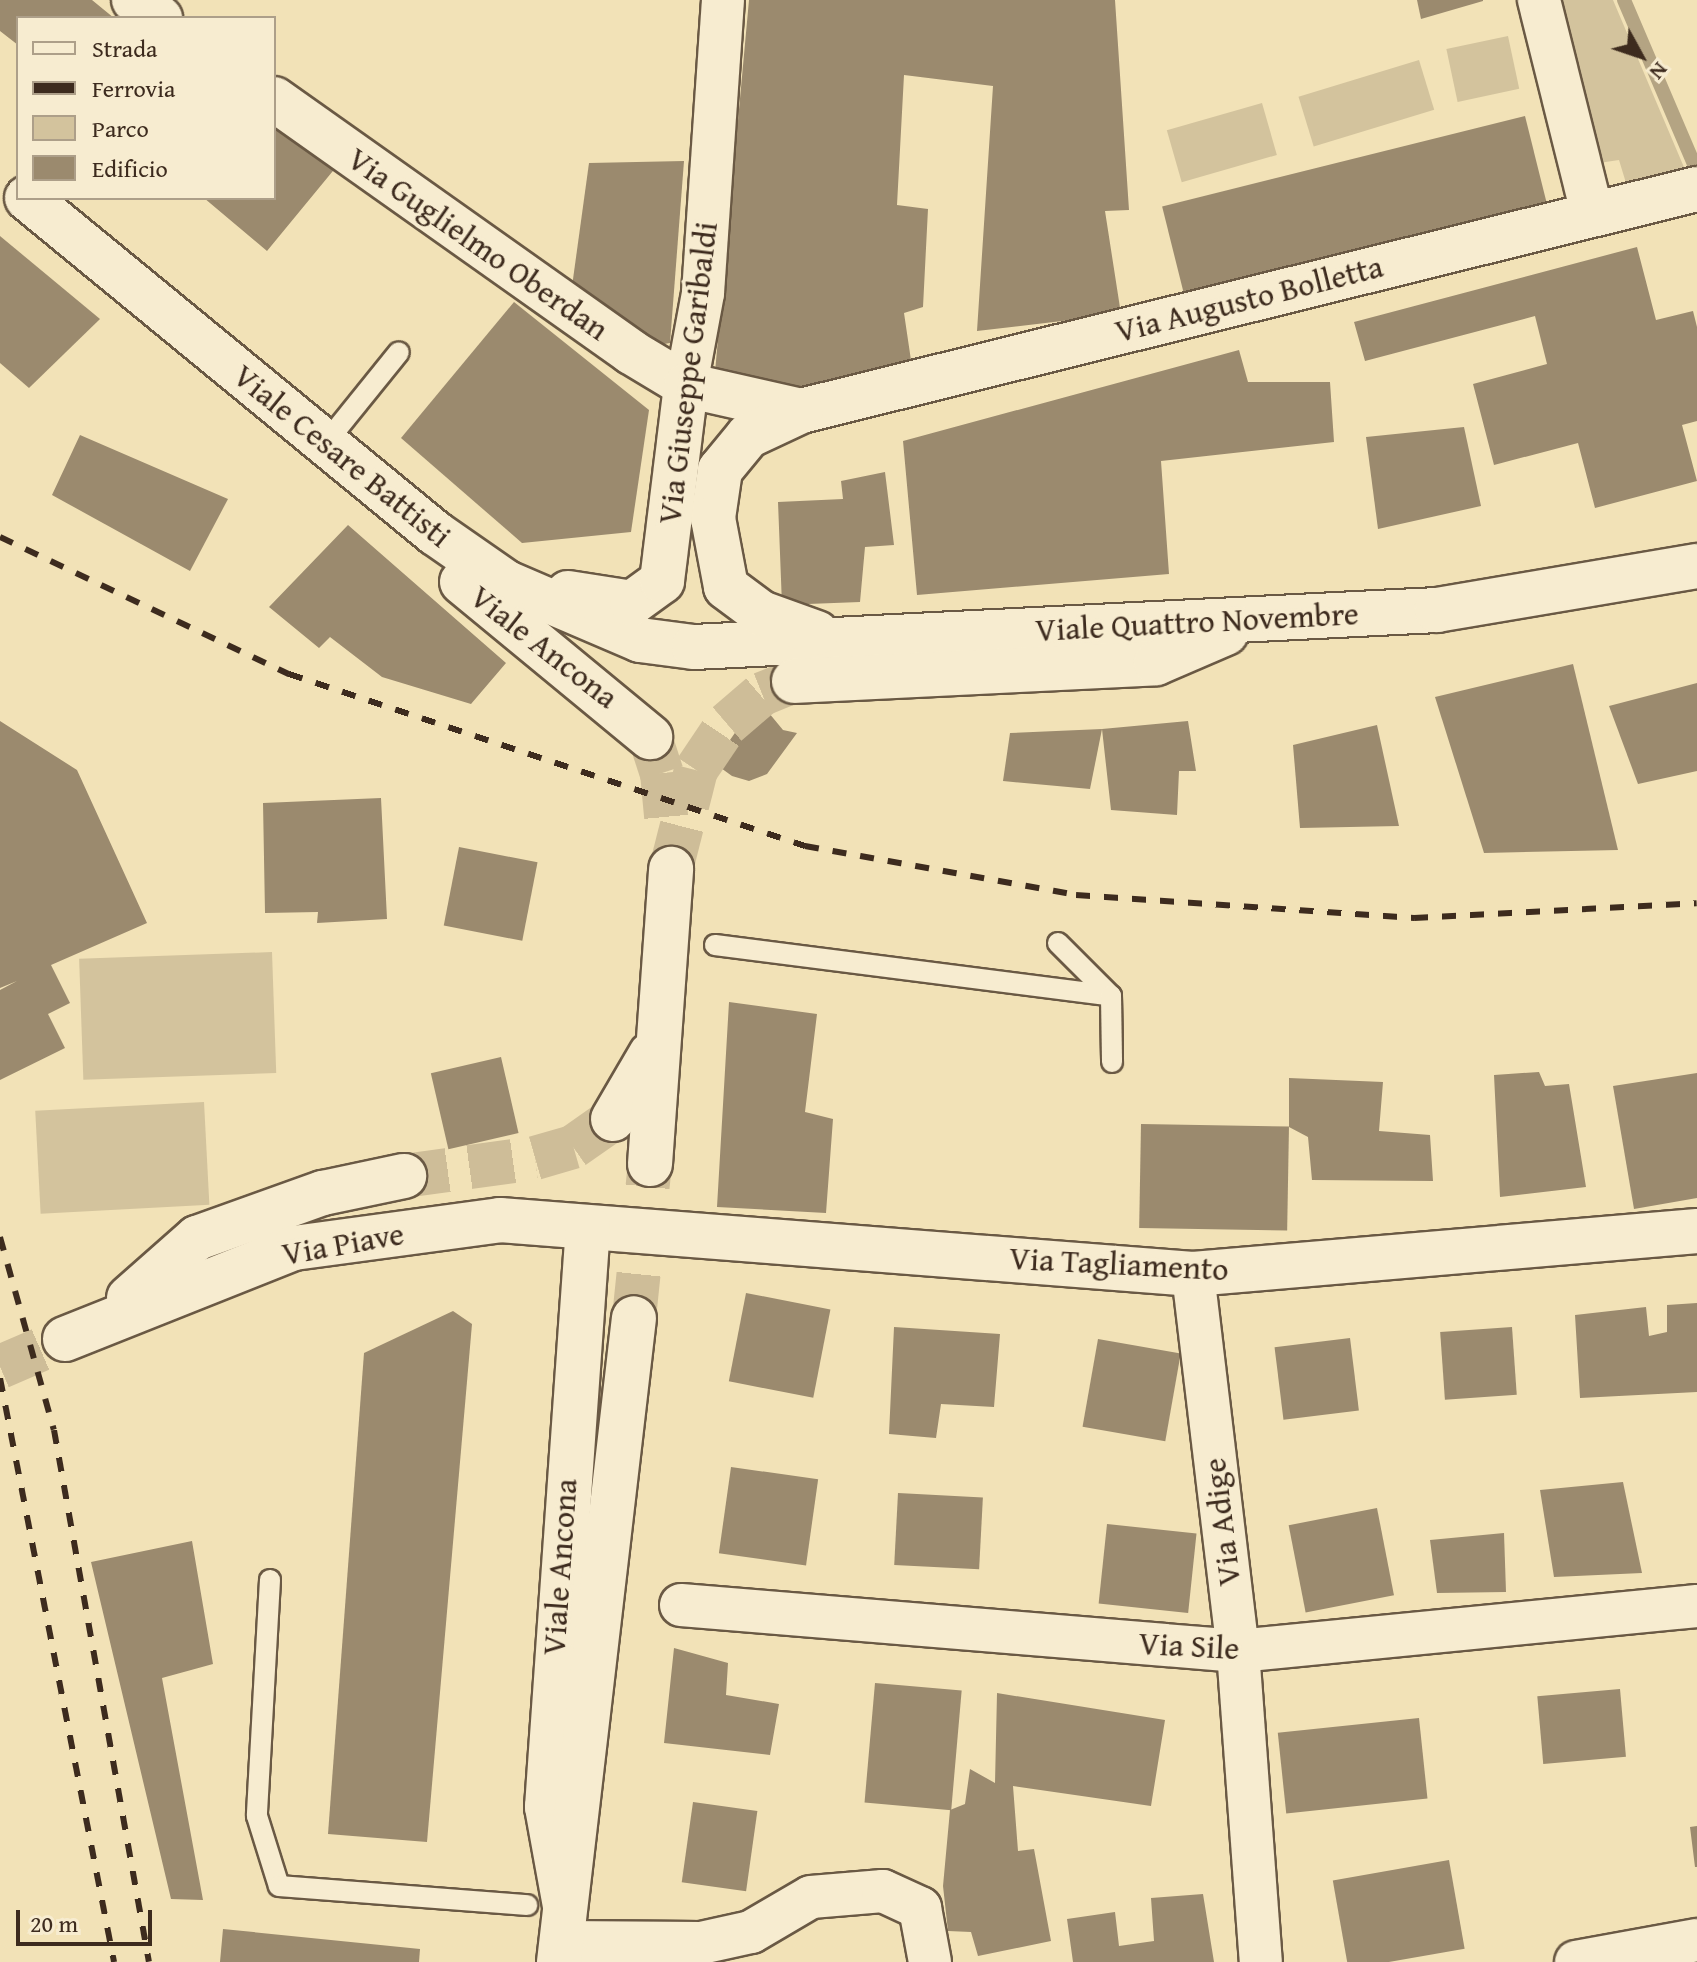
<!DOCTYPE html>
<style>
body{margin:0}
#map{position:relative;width:1697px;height:1962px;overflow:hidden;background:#f2e2b7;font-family:"Gentium Book Plus",serif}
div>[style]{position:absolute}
.green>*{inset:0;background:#d3c39d;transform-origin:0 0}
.stream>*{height:14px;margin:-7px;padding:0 7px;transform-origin:7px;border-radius:7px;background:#b4a483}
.building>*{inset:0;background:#9b8a6e;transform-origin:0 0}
.secondary-tunnel>*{height:44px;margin-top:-22px;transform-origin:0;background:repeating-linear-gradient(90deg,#cebd98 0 44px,transparent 0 66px)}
.roads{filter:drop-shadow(2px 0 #6a5944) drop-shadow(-2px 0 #6a5944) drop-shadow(0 2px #6a5944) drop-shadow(0 -2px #6a5944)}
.lane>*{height:20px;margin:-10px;padding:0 10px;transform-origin:10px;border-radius:10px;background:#f7ecd0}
.street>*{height:42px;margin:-21px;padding:0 21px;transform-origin:21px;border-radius:21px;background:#f7ecd0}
.secondary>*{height:44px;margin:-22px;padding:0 22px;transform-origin:22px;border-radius:22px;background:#f7ecd0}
.rail>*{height:6px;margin-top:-3px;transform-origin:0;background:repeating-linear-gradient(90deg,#3d2b1e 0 14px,transparent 0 28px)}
span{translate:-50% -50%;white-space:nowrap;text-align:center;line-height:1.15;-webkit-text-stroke:7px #f7ecd0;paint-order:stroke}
.street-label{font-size:32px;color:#3d2b1e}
.legend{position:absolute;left:16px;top:16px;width:260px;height:184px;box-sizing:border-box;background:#f7ecd0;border:2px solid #ad9f89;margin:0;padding:10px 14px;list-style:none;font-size:24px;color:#3d2b1e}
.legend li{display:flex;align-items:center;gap:16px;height:40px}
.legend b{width:40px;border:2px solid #ad9f89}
.north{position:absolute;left:1601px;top:16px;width:80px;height:80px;-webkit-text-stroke:6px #f7ecd0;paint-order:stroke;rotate:130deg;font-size:22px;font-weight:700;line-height:32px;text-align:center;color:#3d2b1e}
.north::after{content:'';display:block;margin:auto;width:28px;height:36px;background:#3d2b1e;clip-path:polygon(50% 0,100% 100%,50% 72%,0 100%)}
.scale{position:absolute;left:16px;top:1910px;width:136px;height:36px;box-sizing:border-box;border:4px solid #3d2b1e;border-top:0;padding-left:10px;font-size:24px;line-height:28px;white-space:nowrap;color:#3d2b1e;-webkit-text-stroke:6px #f7ecd0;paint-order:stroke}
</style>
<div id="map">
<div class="green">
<i style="clip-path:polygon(1555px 0,1613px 0,1686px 172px,1626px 183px,1619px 160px,1592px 164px)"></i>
<i style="left:1508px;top:36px;width:54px;height:63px;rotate:78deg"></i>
<i style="left:1419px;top:60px;width:52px;height:126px;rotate:73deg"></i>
<i style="left:1262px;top:103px;width:54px;height:99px;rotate:74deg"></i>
<i style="left:272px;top:952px;width:121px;height:193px;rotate:88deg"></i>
<i style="left:204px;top:1102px;width:103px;height:169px;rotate:87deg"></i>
</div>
<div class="stream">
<i style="left:1624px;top:0;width:184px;rotate:66.9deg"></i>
</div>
<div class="building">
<i style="clip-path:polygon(0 0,92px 0,114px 18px,18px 18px,18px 45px,0 31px)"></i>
<i style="clip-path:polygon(749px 0,1115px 0,1129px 210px,1105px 211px,1121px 314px,977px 331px,993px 86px,904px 75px,897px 205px,928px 209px,923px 307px,904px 313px,912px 367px,802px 398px,714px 383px)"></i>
<i style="clip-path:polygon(1417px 0,1483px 0,1483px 1px,1421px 19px)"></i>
<i style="left:1525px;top:116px;width:94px;height:374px;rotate:76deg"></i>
<i style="clip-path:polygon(274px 124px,337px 166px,267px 251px,204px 198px,274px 198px)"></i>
<i style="clip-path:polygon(684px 161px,670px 343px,641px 348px,570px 301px,589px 163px)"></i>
<i style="clip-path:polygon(0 236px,100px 319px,29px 388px,0 363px)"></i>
<i style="clip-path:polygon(1637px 247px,1656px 320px,1693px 311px,1697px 327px,1697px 421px,1682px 425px,1697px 481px,1595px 508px,1578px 443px,1494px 465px,1473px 384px,1547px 364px,1535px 316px,1365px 361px,1354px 322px)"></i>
<i style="clip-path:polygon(514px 302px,649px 410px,631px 532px,522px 543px,401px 438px)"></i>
<i style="clip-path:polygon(1239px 350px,1248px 382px,1330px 382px,1334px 442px,1161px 461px,1169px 574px,917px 595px,903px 441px)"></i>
<i style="clip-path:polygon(1464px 427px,1481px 506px,1378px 529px,1366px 437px)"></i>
<i style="clip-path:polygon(80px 435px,228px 499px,190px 571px,52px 495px)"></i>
<i style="clip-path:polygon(885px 472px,894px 545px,865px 547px,860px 602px,782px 605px,778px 502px,843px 499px,841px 481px)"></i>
<i style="clip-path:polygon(348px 525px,506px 663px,471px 704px,382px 677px,330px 637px,319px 648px,269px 607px)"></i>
<i style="clip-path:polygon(1573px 664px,1618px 850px,1484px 853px,1435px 697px)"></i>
<i style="clip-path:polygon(1697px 683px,1697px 771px,1638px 784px,1609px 706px)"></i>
<i style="clip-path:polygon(764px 707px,783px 730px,797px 733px,767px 774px,749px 781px,732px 776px,714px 763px,739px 727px)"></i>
<i style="clip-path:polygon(0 721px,77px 770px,147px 923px,51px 965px,70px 1003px,48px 1014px,65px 1048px,0 1080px,0 990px,17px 981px,0 988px)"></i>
<i style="clip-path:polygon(1188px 721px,1196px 771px,1179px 771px,1177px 815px,1111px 810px,1102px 729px)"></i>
<i style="clip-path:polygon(1377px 725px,1399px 826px,1300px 828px,1293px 745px)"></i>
<i style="clip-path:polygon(1102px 729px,1090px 789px,1003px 781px,1010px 733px)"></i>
<i style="clip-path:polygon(381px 798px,387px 919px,317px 923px,318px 912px,265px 913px,263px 803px)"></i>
<i style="left:459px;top:847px;width:80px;height:80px;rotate:11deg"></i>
<i style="clip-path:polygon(729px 1002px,817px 1014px,805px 1112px,833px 1119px,826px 1213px,717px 1207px)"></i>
<i style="left:501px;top:1057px;width:78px;height:72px;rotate:77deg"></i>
<i style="clip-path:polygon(1539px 1072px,1545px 1086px,1569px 1084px,1586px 1187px,1500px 1197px,1494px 1075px)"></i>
<i style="clip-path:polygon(1697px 1073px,1697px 1198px,1634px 1209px,1613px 1086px)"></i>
<i style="clip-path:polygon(1289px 1078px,1383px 1082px,1379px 1131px,1430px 1135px,1433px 1181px,1312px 1180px,1308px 1137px,1289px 1127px)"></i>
<i style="left:1141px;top:1124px;width:148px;height:104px;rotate:1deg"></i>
<i style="left:746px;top:1293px;width:86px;height:90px;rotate:11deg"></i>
<i style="clip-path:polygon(1697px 1303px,1697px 1392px,1580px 1398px,1575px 1315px,1646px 1307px,1649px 1336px,1667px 1332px,1667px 1305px)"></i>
<i style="clip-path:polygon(453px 1311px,472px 1324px,427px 1842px,328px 1834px,364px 1353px)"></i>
<i style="clip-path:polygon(894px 1327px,1000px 1334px,994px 1407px,941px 1404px,936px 1438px,889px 1434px)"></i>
<i style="left:1512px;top:1327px;width:68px;height:72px;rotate:86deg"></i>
<i style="left:1350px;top:1338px;width:73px;height:76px;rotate:83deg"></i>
<i style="left:1098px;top:1339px;width:84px;height:89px;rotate:10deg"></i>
<i style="left:731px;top:1467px;width:88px;height:87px;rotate:8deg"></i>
<i style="clip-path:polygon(1623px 1482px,1642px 1573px,1554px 1577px,1540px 1490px)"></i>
<i style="left:898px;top:1493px;width:85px;height:72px;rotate:3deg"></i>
<i style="left:1377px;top:1508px;width:89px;height:90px;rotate:79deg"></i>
<i style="left:1107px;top:1524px;width:90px;height:80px;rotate:6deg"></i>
<i style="clip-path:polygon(1504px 1533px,1506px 1592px,1437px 1593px,1430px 1540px)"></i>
<i style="clip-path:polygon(192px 1541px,213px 1664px,162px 1678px,203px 1900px,171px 1899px,91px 1562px)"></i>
<i style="clip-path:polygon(674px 1648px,728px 1663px,726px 1695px,779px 1704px,770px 1755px,664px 1743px)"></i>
<i style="left:875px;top:1683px;width:87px;height:120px;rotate:5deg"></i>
<i style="left:1620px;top:1689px;width:68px;height:83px;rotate:85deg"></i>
<i style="clip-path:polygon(997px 1693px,1165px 1720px,1151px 1806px,1013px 1786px,1018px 1851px,1034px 1849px,1051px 1941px,978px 1956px,971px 1932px,948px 1931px,943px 1886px,950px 1810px,965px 1804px,970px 1769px,995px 1783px)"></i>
<i style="left:1419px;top:1718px;width:81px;height:142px;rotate:84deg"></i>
<i style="left:693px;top:1802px;width:65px;height:81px;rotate:8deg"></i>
<i style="clip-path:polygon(1697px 1826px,1697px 1867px,1695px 1867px,1690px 1827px)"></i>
<i style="left:1449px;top:1860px;width:90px;height:118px;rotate:80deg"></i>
<i style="clip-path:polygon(1203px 1894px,1214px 1962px,1073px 1962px,1067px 1919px,1115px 1912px,1119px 1946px,1154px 1941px,1151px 1898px)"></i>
<i style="clip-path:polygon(223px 1929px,420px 1949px,419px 1962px,220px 1962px)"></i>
</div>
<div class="secondary-tunnel">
<i style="left:650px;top:737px;width:38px;rotate:72deg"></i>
<i style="left:662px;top:773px;width:63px;rotate:84.6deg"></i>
<i style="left:671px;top:869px;width:102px;rotate:-75.8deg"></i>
<i style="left:696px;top:770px;width:55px;rotate:-56deg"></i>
<i style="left:727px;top:724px;width:46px;rotate:-40.6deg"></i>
<i style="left:762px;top:694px;width:35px;rotate:-22deg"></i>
<i style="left:404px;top:1176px;width:132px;rotate:-7.8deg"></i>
<i style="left:535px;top:1158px;width:40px;rotate:-16deg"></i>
<i style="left:573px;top:1147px;width:49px;rotate:-35deg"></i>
<i style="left:634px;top:1318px;width:155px;rotate:-84.1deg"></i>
<i style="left:0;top:1367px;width:71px;rotate:-23.3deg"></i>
</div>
<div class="roads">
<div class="lane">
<i style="left:324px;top:445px;width:119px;rotate:-51.1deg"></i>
<i style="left:1058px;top:943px;width:75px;rotate:45deg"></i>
<i style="left:715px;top:945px;width:399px;rotate:7.3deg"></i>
<i style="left:1111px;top:996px;width:66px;rotate:89.1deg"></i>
<i style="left:270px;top:1580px;width:236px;rotate:93.2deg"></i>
<i style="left:257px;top:1816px;width:73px;rotate:72.6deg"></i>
<i style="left:279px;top:1886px;width:249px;rotate:4.4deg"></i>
</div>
<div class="street">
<i style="left:1539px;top:0;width:219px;rotate:76deg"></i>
<i style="left:686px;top:385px;width:94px;rotate:-79.5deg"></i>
<i style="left:703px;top:293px;width:294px;rotate:-86.1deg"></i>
<i style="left:1193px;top:1274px;width:380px;rotate:83.2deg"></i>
<i style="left:1238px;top:1651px;width:312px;rotate:85.8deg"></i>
<i style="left:681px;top:1605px;width:559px;rotate:4.72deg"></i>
<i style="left:1238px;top:1651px;width:461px;rotate:-5.6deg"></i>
<i style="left:561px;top:1942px;width:140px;rotate:0.4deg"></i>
<i style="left:701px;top:1943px;width:51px;rotate:-12.4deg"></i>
<i style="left:751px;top:1932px;width:69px;rotate:-30.3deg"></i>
<i style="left:811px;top:1897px;width:72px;rotate:-4.8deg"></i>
<i style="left:883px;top:1891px;width:41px;rotate:24.7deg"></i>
<i style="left:920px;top:1908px;width:55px;rotate:79.5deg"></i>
<i style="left:1576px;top:1962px;width:123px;rotate:-10.3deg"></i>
</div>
<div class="secondary">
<i style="left:134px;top:0;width:32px;rotate:35deg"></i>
<i style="left:274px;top:99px;width:438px;rotate:35.3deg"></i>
<i style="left:631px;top:352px;width:64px;rotate:31deg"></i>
<i style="left:686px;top:385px;width:118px;rotate:12.7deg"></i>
<i style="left:801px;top:411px;width:923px;rotate:-13.92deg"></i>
<i style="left:27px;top:198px;width:528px;rotate:39.39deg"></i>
<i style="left:435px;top:533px;width:88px;rotate:34.8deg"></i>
<i style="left:507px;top:583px;width:145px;rotate:23.2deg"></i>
<i style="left:640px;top:640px;width:54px;rotate:7.4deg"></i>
<i style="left:694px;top:647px;width:744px;rotate:-2.85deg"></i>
<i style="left:1437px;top:610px;width:264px;rotate:-9.6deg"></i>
<i style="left:801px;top:411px;width:59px;rotate:154.7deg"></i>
<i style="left:748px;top:436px;width:44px;rotate:129.5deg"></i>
<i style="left:720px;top:470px;width:49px;rotate:98.3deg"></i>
<i style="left:713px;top:518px;width:70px;rotate:79.3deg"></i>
<i style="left:726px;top:587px;width:44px;rotate:36.6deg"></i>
<i style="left:761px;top:613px;width:59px;rotate:19.7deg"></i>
<i style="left:462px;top:582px;width:244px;rotate:39.5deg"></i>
<i style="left:568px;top:593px;width:65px;rotate:8.9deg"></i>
<i style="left:632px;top:603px;width:37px;rotate:-36deg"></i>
<i style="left:662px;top:581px;width:197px;rotate:-83deg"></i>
<i style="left:794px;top:681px;width:362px;rotate:-2.8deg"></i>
<i style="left:1156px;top:663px;width:76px;rotate:-23.2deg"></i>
<i style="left:613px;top:1119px;width:75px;rotate:-59.7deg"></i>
<i style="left:650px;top:1164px;width:296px;rotate:-85.9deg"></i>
<i style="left:129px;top:1298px;width:91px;rotate:-41.4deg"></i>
<i style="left:197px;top:1238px;width:134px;rotate:-19.7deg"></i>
<i style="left:323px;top:1193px;width:83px;rotate:-11.9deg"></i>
<i style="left:65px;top:1339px;width:246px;rotate:-21.7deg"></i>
<i style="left:294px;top:1248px;width:208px;rotate:-7.7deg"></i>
<i style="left:500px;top:1220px;width:695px;rotate:4.46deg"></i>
<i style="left:1193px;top:1274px;width:506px;rotate:-4.88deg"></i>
<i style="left:565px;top:1906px;width:101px;rotate:-100.3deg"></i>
<i style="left:547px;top:1807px;width:581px;rotate:-85.96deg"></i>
<i style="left:559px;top:1962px;width:648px;rotate:-83.36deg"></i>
</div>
</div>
<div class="rail">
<i style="left:0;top:537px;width:320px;rotate:25.4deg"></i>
<i style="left:289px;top:674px;width:544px;rotate:18.43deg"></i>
<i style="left:805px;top:846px;width:275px;rotate:10.2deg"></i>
<i style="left:1076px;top:895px;width:339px;rotate:3.9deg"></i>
<i style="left:1414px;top:918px;width:283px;rotate:-3deg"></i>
<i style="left:0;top:1237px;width:200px;rotate:74.4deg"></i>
<i style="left:54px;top:1430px;width:540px;rotate:79.88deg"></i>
<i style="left:0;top:1378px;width:595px;rotate:78.95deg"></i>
</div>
<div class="street-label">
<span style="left:478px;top:244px;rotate:35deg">Via Guglielmo Oberdan</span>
<span style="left:1249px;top:299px;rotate:-14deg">Via Augusto Bolletta</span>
<span style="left:688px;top:373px;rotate:-83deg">Via Giuseppe Garibaldi</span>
<span style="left:342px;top:456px;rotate:39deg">Viale Cesare Battisti</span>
<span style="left:1197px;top:622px;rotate:-3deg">Viale Quattro Novembre</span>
<span style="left:544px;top:647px;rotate:38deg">Viale Ancona</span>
<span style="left:343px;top:1244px;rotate:-10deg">Via Piave</span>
<span style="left:1119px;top:1264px;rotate:3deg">Via Tagliamento</span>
<span style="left:1222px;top:1522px;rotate:-97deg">Via Adige</span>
<span style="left:560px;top:1567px;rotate:-86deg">Viale Ancona</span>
<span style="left:1189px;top:1646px;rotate:3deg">Via Sile</span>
</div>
<ul class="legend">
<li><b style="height:10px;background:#f7ecd0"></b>Strada</li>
<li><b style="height:10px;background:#3d2b1e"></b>Ferrovia</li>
<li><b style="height:22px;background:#d3c39d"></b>Parco</li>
<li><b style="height:22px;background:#9b8a6e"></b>Edificio</li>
</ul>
<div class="north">N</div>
<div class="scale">20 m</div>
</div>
